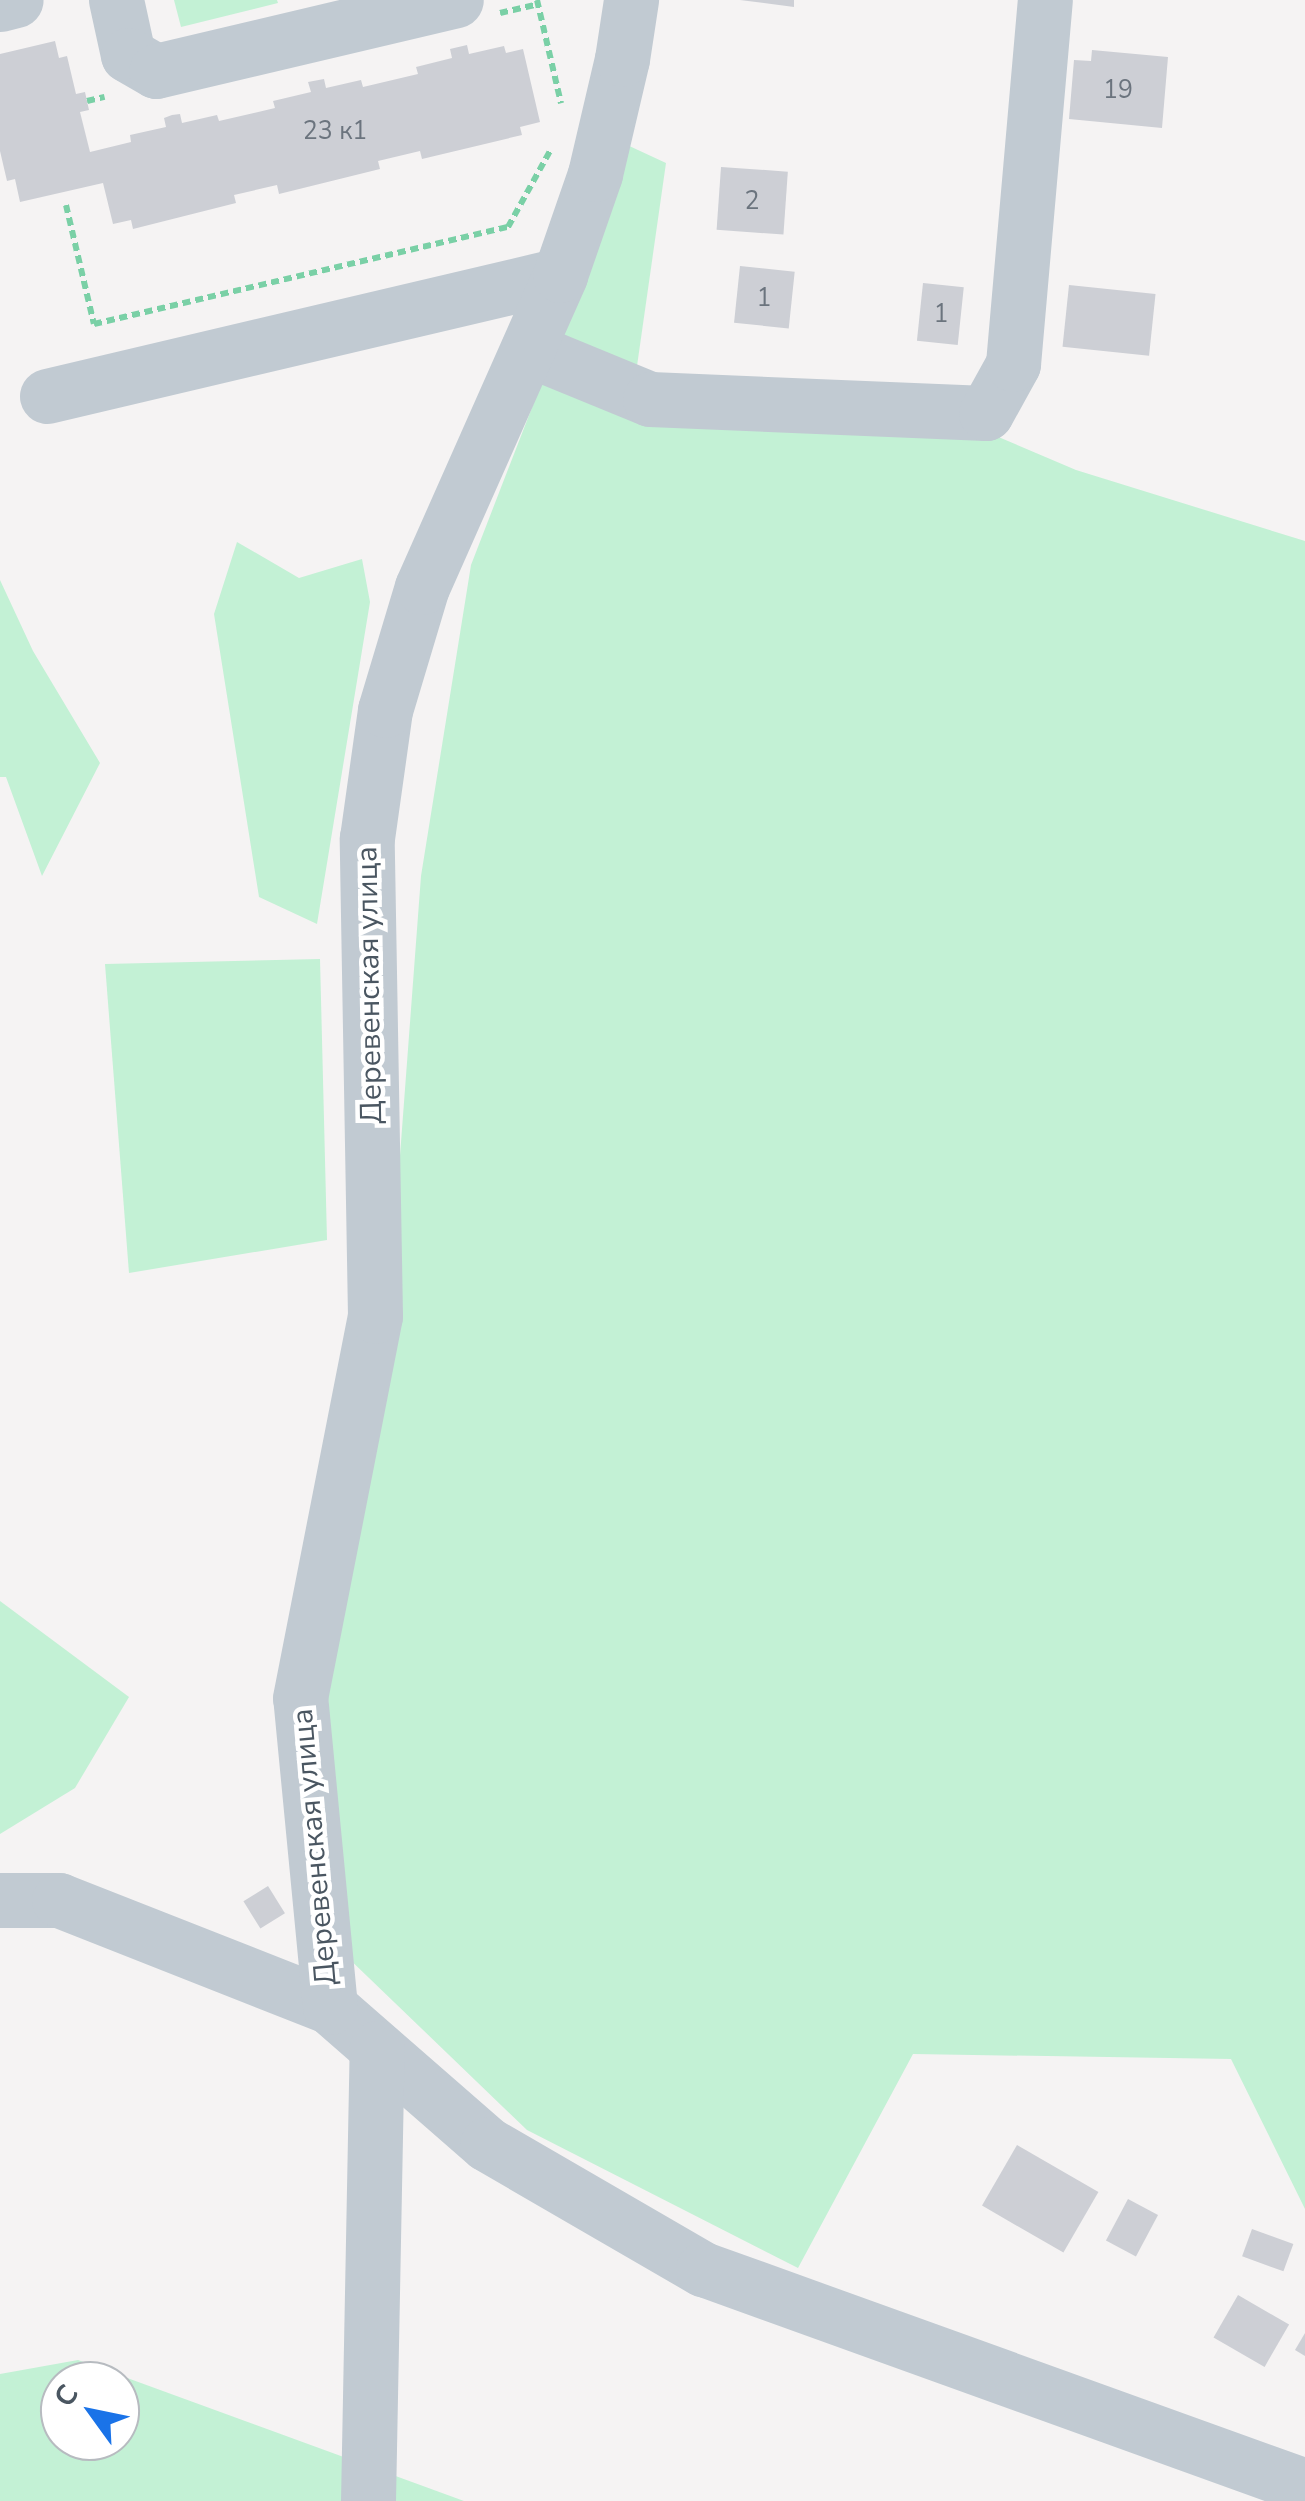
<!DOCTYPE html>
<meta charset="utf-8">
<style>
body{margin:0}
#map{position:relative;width:1305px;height:2501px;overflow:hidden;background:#f5f3f3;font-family:"Nunito Sans",sans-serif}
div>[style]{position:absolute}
.green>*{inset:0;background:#c3f1d5}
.building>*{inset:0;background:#cdcfd5;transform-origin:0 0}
.path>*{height:6px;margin-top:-3px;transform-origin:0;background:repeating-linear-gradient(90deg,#7ad0a6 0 8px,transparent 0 13px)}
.minor>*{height:55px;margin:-27.5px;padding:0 27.5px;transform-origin:27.5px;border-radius:27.5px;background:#c1cad2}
span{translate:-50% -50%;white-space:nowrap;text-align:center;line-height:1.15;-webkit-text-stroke:9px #fff;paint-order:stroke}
.number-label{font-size:25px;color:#6b747e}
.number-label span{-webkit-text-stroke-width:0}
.street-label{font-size:30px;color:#4a5661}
.north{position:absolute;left:40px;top:2361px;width:100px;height:100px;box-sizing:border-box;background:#fff;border:2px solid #b7bbc0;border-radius:50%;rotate:303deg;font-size:28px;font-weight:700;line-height:40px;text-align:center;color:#4a5661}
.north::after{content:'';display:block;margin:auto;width:35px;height:45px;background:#1a73e8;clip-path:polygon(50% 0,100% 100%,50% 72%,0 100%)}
</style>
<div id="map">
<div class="green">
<i style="clip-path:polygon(174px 0,277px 0,278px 3px,181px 27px)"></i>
<i style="clip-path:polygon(625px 144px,666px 163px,634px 387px,930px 408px,1076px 470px,1305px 541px,1305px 2209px,1231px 2059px,913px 2054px,798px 2268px,527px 2130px,342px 1952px,326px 1663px,389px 1302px,421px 876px,471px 565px,588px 263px)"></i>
<i style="clip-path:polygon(237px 542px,299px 578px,362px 559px,370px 602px,317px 924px,259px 897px,214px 614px)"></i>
<i style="clip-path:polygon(0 580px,33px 651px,100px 763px,42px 876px,6px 777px,0 777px)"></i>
<i style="clip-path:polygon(320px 959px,327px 1240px,129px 1273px,105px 964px)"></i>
<i style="clip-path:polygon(0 1601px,129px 1697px,75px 1788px,0 1834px)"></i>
<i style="clip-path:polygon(evenodd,78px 2360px,464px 2501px,0 2501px,0 2374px,78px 2360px,60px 2381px,120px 2381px,120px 2441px,60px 2441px,60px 2381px)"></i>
</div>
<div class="building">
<i style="clip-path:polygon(740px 0,794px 0,794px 7px)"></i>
<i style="clip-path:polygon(55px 41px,59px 58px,67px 56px,76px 94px,85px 92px,89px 110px,80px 112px,90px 152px,131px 142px,130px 135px,166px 127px,164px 118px,172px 115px,180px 114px,182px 123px,217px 115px,219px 121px,275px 108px,273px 101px,311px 92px,308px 82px,324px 79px,326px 88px,361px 80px,363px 87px,418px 74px,416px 67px,452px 58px,450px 49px,467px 45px,469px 54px,504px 46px,506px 53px,523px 49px,540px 122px,520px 127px,522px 135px,422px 159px,420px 151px,378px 161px,380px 169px,279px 194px,277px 185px,234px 195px,236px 203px,133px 229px,131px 220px,113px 224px,103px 183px,20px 202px,15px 179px,7px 181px,0 151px,0 54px)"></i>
<i style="clip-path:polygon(1092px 50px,1168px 57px,1162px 128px,1069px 119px,1074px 60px,1091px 61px)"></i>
<i style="left:721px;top:167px;width:67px;height:63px;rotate:4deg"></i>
<i style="left:740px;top:266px;width:55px;height:57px;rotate:6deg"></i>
<i style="left:923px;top:283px;width:41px;height:58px;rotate:6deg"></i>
<i style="left:1069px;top:285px;width:87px;height:62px;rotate:6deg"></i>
<i style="left:268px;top:1886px;width:32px;height:29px;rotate:58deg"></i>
<i style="left:1017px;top:2145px;width:94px;height:70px;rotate:30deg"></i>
<i style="left:1128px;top:2199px;width:34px;height:47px;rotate:28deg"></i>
<i style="left:1252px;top:2229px;width:44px;height:29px;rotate:20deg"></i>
<i style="left:1238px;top:2295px;width:59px;height:49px;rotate:30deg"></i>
<i style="clip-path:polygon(1305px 2333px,1305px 2356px,1295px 2350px)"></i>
</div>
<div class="path">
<i style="left:537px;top:0;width:106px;rotate:76.9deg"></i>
<i style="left:500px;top:13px;width:39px;rotate:-13deg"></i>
<i style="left:87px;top:101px;width:18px;rotate:-13deg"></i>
<i style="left:66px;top:205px;width:122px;rotate:76.8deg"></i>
<i style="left:94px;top:324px;width:425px;rotate:-13.2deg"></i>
<i style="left:508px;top:227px;width:87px;rotate:-61.1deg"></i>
</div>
<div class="minor">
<i style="left:116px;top:0;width:56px;rotate:77.7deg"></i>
<i style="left:128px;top:55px;width:32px;rotate:30deg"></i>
<i style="left:156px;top:71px;width:308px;rotate:-13.3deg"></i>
<i style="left:0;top:4px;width:16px;rotate:-14deg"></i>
<i style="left:528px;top:349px;width:132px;rotate:22.3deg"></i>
<i style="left:650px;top:399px;width:336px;rotate:2.4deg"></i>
<i style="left:986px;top:413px;width:56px;rotate:-61.1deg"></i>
<i style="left:1013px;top:364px;width:365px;rotate:-85deg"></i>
<i style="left:47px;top:396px;width:527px;rotate:-13.27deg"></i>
<i style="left:0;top:1900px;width:59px"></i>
<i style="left:59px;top:1900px;width:291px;rotate:21.5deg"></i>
<i style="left:330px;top:2007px;width:208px;rotate:41.1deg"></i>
<i style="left:487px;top:2144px;width:250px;rotate:30.1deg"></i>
<i style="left:703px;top:2269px;width:640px;rotate:19.82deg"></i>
<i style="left:330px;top:2007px;width:310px;rotate:-95.5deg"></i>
<i style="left:300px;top:1698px;width:389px;rotate:-78.9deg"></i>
<i style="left:375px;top:1316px;width:478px;rotate:-91deg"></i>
<i style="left:367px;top:838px;width:129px;rotate:-82deg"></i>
<i style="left:385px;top:710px;width:128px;rotate:-73.3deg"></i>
<i style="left:422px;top:587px;width:341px;rotate:-66.1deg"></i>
<i style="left:560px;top:275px;width:107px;rotate:-70.9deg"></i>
<i style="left:595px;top:174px;width:118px;rotate:-76.8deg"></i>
<i style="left:622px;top:59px;width:60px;rotate:-81.3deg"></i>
<i style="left:368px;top:2501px;width:453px;rotate:-88.9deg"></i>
</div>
<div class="number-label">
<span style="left:1118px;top:90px">19</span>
<span style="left:335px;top:131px">23 к1</span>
<span style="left:752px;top:201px">2</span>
<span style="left:764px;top:298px">1</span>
<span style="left:941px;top:314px">1</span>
</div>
<div class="street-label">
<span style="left:370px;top:985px;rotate:-91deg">Деревенская улица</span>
<span style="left:315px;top:1847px;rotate:-95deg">Деревенская улица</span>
</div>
<div class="north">С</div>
</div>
